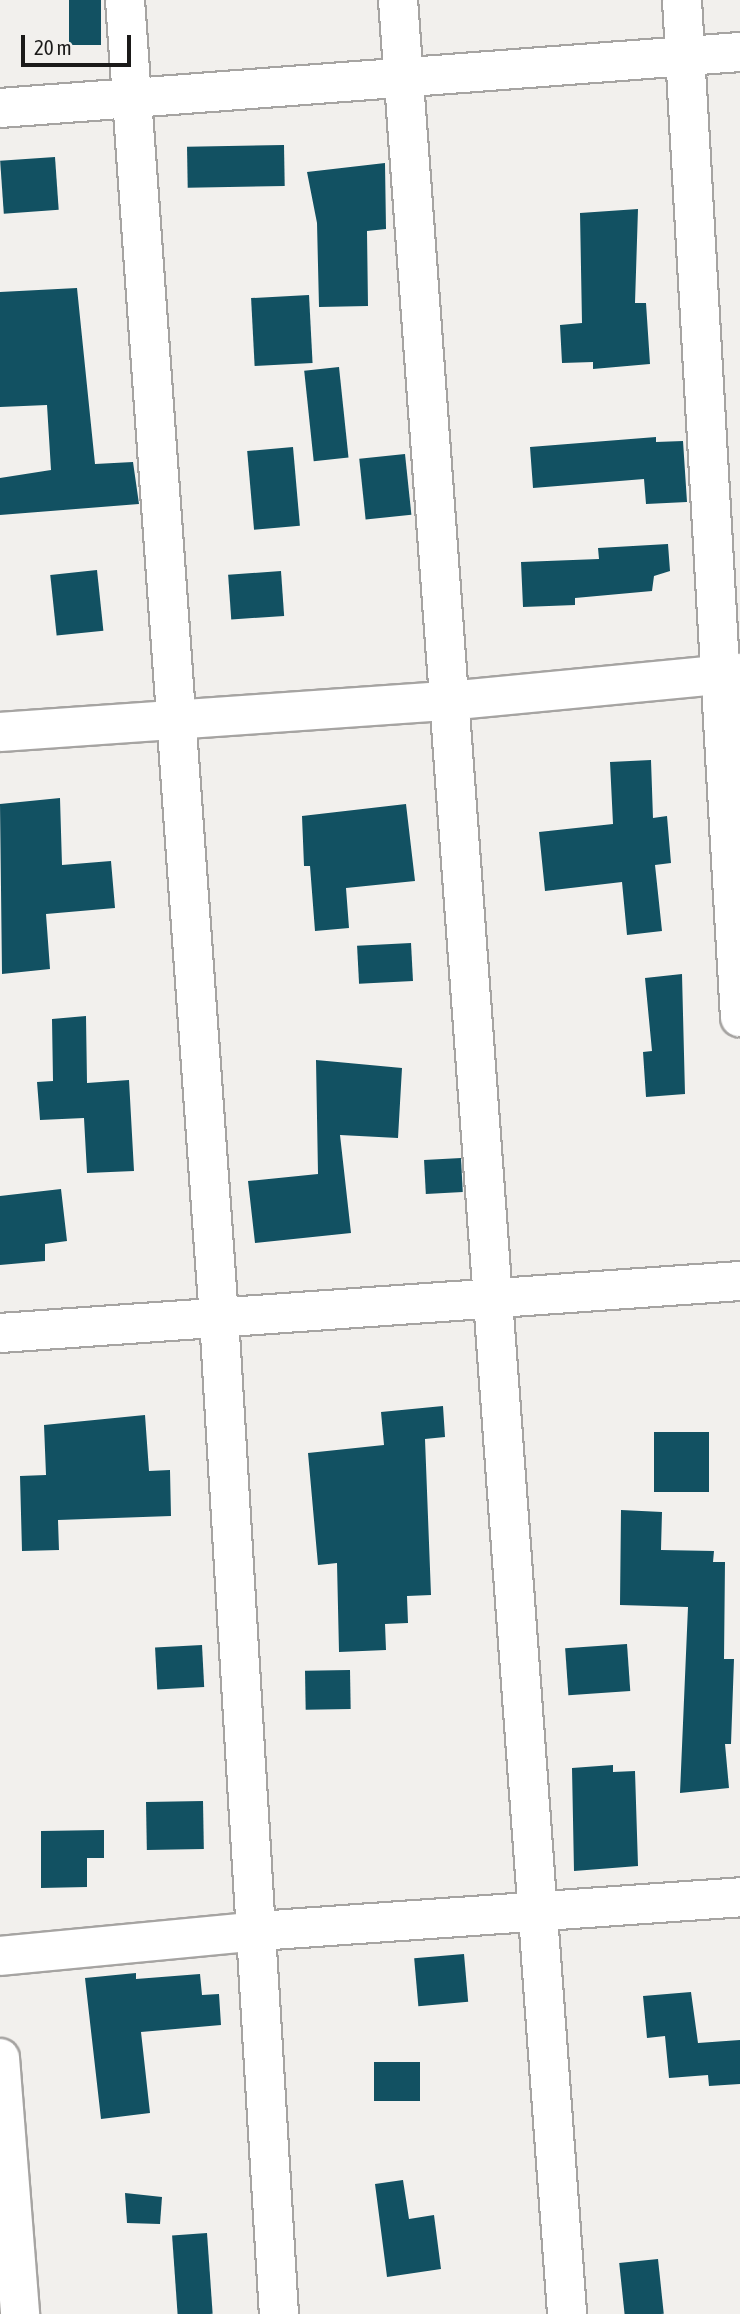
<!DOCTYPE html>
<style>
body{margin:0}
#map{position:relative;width:740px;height:2314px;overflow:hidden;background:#f2f0ed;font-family:"Asap Condensed",sans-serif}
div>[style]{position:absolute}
.building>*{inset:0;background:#125162;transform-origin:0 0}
.roads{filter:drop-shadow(2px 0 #a6a4a2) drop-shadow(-2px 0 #a6a4a2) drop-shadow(0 2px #a6a4a2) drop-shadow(0 -2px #a6a4a2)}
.minor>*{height:38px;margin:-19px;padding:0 19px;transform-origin:19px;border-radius:19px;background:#fff}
span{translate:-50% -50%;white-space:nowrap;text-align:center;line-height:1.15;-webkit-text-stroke:7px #f2f0ed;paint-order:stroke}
.scale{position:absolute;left:21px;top:35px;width:110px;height:32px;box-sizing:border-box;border:4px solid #1b1a19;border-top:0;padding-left:9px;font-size:21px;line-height:24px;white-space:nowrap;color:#1b1a19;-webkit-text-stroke:5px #f2f0ed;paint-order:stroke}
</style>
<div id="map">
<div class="building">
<i style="left:69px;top:0;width:32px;height:45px"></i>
<i style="left:284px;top:145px;width:41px;height:97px;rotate:89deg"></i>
<i style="left:55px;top:157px;width:53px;height:55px;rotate:86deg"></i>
<i style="clip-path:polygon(385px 163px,386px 229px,367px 231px,368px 306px,319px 307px,317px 223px,307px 172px)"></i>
<i style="clip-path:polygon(638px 209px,635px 303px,646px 303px,650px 364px,593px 369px,593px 362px,562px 363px,560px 325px,582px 323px,580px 213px)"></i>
<i style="clip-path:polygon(77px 288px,95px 464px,133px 462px,139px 504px,0 515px,0 478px,51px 470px,47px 405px,0 407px,0 292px)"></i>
<i style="left:309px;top:295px;width:68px;height:58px;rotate:87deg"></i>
<i style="left:339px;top:367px;width:91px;height:35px;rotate:84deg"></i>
<i style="clip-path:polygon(656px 437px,656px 442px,683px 441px,687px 502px,646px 504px,644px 479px,533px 488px,530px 447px)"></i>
<i style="left:293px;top:447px;width:79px;height:46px;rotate:85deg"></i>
<i style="left:405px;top:454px;width:61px;height:46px;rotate:84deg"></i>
<i style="clip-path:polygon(668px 544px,670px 571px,654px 576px,652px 591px,575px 598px,575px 605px,523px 607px,521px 562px,599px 559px,598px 548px)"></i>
<i style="left:97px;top:570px;width:61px;height:47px;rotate:84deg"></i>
<i style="left:281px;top:571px;width:45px;height:53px;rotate:86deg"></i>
<i style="clip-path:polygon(651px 760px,653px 818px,667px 816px,671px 863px,655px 865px,662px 931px,627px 935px,622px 882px,545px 891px,539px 832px,613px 824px,610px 762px)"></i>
<i style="clip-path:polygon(60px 798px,62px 865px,111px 861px,115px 908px,46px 914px,50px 969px,2px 974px,0 804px)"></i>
<i style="clip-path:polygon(406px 804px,415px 881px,346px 888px,349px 928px,315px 931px,310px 866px,304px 866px,302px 816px)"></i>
<i style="left:411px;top:943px;width:38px;height:54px;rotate:87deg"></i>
<i style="clip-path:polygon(682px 974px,685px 1094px,646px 1097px,643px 1052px,652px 1051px,645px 978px)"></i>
<i style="clip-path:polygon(86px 1016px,87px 1083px,129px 1080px,134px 1171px,87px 1173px,84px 1118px,40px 1120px,37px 1082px,53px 1081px,52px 1019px)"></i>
<i style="clip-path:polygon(316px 1060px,402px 1068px,398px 1138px,340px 1135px,351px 1233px,255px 1243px,248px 1181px,318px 1174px)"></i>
<i style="left:461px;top:1158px;width:34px;height:37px;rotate:87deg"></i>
<i style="clip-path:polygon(61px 1189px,67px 1241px,45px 1244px,45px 1261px,0 1265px,0 1196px)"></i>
<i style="clip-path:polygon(443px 1406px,445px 1437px,425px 1439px,431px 1595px,407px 1596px,408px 1623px,385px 1624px,386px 1650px,339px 1652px,337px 1563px,318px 1565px,308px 1453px,384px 1445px,381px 1412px)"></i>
<i style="clip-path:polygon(145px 1415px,149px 1471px,170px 1470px,171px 1516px,58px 1520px,59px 1550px,22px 1551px,20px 1476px,46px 1475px,44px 1425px)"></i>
<i style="left:709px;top:1432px;width:60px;height:55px;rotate:90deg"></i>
<i style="clip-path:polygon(621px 1510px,662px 1512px,661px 1550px,714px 1551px,713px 1562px,725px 1562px,724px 1659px,734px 1659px,731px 1744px,725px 1744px,729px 1788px,680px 1793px,688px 1607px,620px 1605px)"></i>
<i style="left:627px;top:1644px;width:47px;height:62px;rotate:86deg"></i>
<i style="left:202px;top:1645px;width:42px;height:47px;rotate:87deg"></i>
<i style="left:350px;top:1670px;width:39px;height:45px;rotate:89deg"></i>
<i style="clip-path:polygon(613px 1765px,613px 1772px,635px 1771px,638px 1866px,574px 1871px,572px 1768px)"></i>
<i style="left:203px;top:1801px;width:48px;height:57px;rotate:89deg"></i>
<i style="clip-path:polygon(104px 1830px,104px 1858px,87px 1858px,87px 1887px,41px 1888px,41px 1831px)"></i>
<i style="left:464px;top:1954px;width:48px;height:50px;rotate:85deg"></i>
<i style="clip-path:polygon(136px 1973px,136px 1979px,200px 1974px,202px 1995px,219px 1994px,221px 2025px,141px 2032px,150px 2113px,101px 2119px,85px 1978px)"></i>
<i style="clip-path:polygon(691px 1992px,698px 2043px,740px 2040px,740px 2084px,709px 2086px,708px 2075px,669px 2078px,665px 2036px,647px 2038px,643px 1996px)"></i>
<i style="left:420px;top:2062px;width:39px;height:46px;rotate:90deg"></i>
<i style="clip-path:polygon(403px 2180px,409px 2219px,434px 2215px,441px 2269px,387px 2277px,375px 2184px)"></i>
<i style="clip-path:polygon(125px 2193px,162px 2197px,160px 2224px,127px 2223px)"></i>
<i style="left:207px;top:2233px;width:81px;height:35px;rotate:86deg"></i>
<i style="left:658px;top:2259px;width:55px;height:39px;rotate:84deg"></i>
</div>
<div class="roads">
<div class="minor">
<i style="left:125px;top:0;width:1320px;rotate:85.92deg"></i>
<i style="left:219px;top:1317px;width:999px;rotate:86.56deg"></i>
<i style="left:398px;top:0;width:2320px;rotate:85.82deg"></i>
<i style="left:682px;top:0;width:1019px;rotate:86.74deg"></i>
<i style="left:0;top:108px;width:742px;rotate:-4.33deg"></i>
<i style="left:0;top:732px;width:448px;rotate:-4deg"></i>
<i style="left:447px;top:701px;width:294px;rotate:-5.5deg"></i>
<i style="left:0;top:1333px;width:742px;rotate:-4.02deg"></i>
<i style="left:0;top:1956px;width:259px;rotate:-5.5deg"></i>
<i style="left:258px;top:1931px;width:483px;rotate:-4deg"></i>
<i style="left:0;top:2058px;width:257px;rotate:85.5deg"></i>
</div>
</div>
<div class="scale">20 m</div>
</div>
